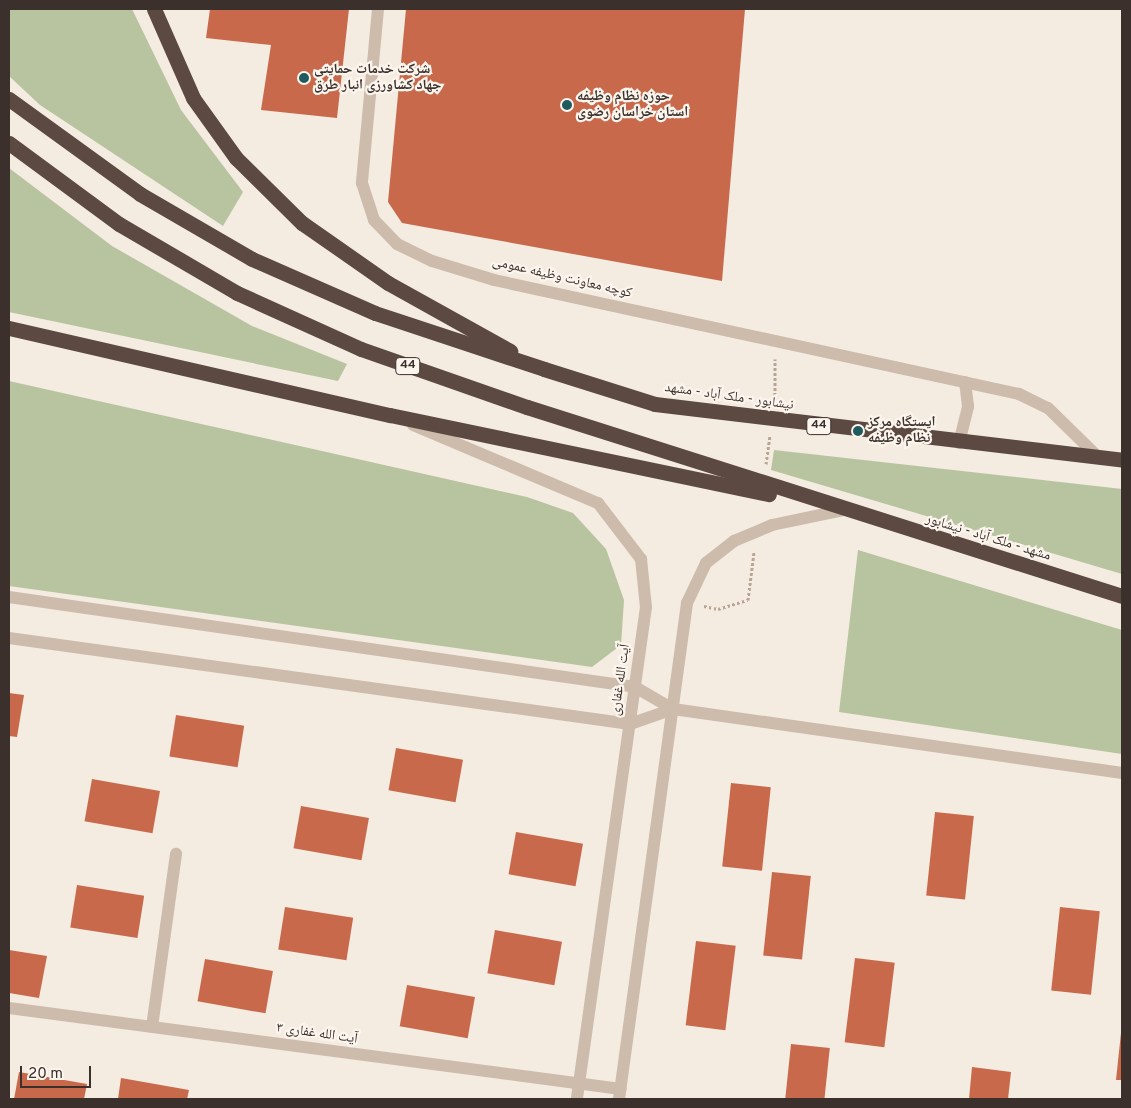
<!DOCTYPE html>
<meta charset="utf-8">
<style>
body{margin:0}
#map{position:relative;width:1131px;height:1108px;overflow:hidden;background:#f4ebe1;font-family:Overpass,"Noto Naskh Arabic",sans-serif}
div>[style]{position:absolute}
.green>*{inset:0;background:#b8c4a0}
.building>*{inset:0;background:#c8694b;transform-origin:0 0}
.path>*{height:3px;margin-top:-1.5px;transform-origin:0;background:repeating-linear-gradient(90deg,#b9a596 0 2.5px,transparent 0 5px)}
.minor>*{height:12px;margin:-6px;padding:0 6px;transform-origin:6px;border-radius:6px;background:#cdbbac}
.highway>*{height:15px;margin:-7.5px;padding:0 7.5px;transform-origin:7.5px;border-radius:7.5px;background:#5c4a42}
.dots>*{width:14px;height:14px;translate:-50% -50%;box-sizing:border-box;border:2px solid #fbf5ee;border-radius:50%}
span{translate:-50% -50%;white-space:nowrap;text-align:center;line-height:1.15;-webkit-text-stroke:4.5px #fbf5ee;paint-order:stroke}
.shield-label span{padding:1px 4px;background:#fbf5ee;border:1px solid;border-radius:4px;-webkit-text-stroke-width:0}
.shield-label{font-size:12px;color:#3b302b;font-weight:700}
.poi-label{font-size:14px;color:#3b302b;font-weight:700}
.left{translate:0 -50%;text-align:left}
.street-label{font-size:14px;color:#3b302b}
.frame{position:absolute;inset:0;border:10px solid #3b302b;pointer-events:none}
.scale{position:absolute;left:20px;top:1066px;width:71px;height:22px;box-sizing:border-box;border:2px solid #3b302b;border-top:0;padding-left:6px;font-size:15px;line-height:18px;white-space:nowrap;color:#3b302b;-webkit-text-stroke:4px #fbf5ee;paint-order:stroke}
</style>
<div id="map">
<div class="green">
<i style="clip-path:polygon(9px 9px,132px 9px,181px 110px,243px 192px,223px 226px,40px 105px,9px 76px)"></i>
<i style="clip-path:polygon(9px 168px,112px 246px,252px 326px,347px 364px,338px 381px,9px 312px)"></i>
<i style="clip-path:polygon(9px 381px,527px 497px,573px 513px,606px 549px,624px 600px,621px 645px,592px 667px,9px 586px)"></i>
<i style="clip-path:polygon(774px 450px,1122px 489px,1122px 574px,771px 470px)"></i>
<i style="clip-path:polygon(858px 550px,1122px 630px,1122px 754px,839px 712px)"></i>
</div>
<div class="building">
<i style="clip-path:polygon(210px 9px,349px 9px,337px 118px,261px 110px,271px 45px,206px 38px)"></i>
<i style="clip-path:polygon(406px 9px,745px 9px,722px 281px,402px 223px,388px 202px)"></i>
<i style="clip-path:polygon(9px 693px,24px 695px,17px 737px,9px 736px)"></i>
<i style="left:176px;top:715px;width:69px;height:42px;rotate:9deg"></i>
<i style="left:396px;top:748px;width:68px;height:43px;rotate:10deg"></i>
<i style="left:92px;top:779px;width:69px;height:43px;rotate:10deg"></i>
<i style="left:731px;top:783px;width:40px;height:84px;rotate:6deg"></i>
<i style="left:301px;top:806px;width:69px;height:43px;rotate:10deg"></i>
<i style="left:935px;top:812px;width:39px;height:84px;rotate:6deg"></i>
<i style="left:516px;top:832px;width:68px;height:43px;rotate:10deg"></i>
<i style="left:772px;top:872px;width:39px;height:84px;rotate:6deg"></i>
<i style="left:77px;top:885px;width:68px;height:43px;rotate:9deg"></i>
<i style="left:285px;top:907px;width:69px;height:43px;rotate:9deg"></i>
<i style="left:1060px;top:907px;width:40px;height:84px;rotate:6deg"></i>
<i style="left:495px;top:930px;width:68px;height:44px;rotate:10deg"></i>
<i style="left:696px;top:941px;width:40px;height:85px;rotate:7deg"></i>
<i style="clip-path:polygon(9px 950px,47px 956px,39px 998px,9px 993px)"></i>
<i style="left:855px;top:958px;width:40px;height:85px;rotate:7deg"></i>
<i style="left:205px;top:959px;width:69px;height:43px;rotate:10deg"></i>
<i style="left:407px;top:985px;width:69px;height:42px;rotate:10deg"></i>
<i style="clip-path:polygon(1121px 1033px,1122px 1033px,1122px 1080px,1116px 1080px)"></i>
<i style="left:791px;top:1044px;width:39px;height:55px;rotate:6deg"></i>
<i style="clip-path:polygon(972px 1067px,1011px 1072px,1008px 1099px,969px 1099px)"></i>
<i style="clip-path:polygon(19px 1072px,87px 1084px,84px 1099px,14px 1099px)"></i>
<i style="clip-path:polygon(121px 1078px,189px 1090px,187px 1099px,118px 1099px)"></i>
</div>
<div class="path">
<i style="left:775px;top:400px;width:41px;rotate:-90deg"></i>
<i style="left:766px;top:464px;width:28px;rotate:-82deg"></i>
<i style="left:704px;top:606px;width:14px;rotate:12deg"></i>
<i style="left:718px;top:609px;width:31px;rotate:-17deg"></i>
<i style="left:748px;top:600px;width:48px;rotate:-82.9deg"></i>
</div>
<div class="minor">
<i style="left:378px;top:9px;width:175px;rotate:95.3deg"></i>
<i style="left:362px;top:183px;width:39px;rotate:72deg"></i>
<i style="left:374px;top:220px;width:33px;rotate:46deg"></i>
<i style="left:397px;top:244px;width:39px;rotate:26deg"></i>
<i style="left:432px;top:261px;width:65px;rotate:17deg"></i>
<i style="left:494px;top:280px;width:537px;rotate:12.25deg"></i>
<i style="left:1019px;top:394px;width:32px;rotate:26deg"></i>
<i style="left:1048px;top:408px;width:70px;rotate:44.4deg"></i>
<i style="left:413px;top:425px;width:201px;rotate:22.9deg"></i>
<i style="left:598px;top:503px;width:71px;rotate:52.5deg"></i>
<i style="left:641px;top:559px;width:48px;rotate:84.1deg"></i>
<i style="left:646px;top:607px;width:497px;rotate:98deg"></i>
<i style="left:959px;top:443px;width:38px;rotate:-76deg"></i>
<i style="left:968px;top:406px;width:24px;rotate:-97deg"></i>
<i style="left:9px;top:597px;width:632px;rotate:8.18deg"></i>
<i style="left:635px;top:687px;width:44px;rotate:30.1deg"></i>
<i style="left:673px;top:709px;width:454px;rotate:8.1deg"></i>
<i style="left:9px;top:638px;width:627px;rotate:7.88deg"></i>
<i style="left:630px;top:724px;width:46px;rotate:-19.2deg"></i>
<i style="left:9px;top:1008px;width:617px;rotate:7.54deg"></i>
<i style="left:152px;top:1027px;width:175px;rotate:-82.1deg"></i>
<i style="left:619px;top:1099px;width:501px;rotate:-82.19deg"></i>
<i style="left:687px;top:603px;width:44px;rotate:-64.6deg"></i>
<i style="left:706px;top:563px;width:36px;rotate:-38deg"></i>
<i style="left:734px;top:541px;width:41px;rotate:-22.8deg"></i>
<i style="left:772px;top:525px;width:74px;rotate:-11.8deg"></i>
</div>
<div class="highway">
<i style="left:154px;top:9px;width:97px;rotate:66.3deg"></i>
<i style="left:193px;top:98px;width:74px;rotate:54.4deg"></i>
<i style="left:236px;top:158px;width:93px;rotate:44.6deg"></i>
<i style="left:302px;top:223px;width:105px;rotate:34.9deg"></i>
<i style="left:388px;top:283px;width:140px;rotate:29.1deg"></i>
<i style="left:9px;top:99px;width:162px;rotate:35.9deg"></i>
<i style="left:140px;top:194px;width:129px;rotate:30.1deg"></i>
<i style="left:252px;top:259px;width:134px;rotate:23.7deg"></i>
<i style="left:375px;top:313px;width:178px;rotate:18.3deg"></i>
<i style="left:544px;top:369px;width:116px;rotate:17.5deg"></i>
<i style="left:655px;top:404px;width:470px;rotate:6.8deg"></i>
<i style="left:9px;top:143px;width:137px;rotate:36.4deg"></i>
<i style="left:119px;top:224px;width:137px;rotate:30.3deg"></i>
<i style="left:237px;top:293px;width:136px;rotate:24.3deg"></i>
<i style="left:361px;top:349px;width:176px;rotate:19.3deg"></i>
<i style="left:527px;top:407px;width:624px;rotate:17.62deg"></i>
<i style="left:9px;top:328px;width:391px;rotate:12.9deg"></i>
<i style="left:390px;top:415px;width:387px;rotate:11.8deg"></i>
</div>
<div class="dots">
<i style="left:304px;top:78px;background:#1f5a5e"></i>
<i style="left:567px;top:105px;background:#1f5a5e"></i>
<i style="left:858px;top:431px;background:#1f5a5e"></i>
</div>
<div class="shield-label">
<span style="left:408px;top:366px">44</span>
<span style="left:819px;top:426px">44</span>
</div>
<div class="poi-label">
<span class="left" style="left:314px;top:78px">شرکت خدمات حمایتی<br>جهاد کشاورزی انبار طرق</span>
<span class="left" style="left:577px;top:105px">حوزه نظام وظیفه<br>استان خراسان رضوی</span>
<span class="left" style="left:868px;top:431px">ایستگاه مرکز<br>نظام وظیفه</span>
</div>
<div class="street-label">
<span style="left:562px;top:278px;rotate:13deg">کوچه معاونت وظیفه عمومی</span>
<span style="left:729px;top:397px;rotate:8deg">نیشابور - ملک آباد - مشهد</span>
<span style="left:988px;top:538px;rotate:17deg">مشهد - ملک آباد - نیشابور</span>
<span style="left:621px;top:680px;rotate:-82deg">آیت الله غفاری</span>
<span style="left:317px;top:1034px;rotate:8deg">آیت الله غفاری ۳</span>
</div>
<div class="frame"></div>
<div class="scale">20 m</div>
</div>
